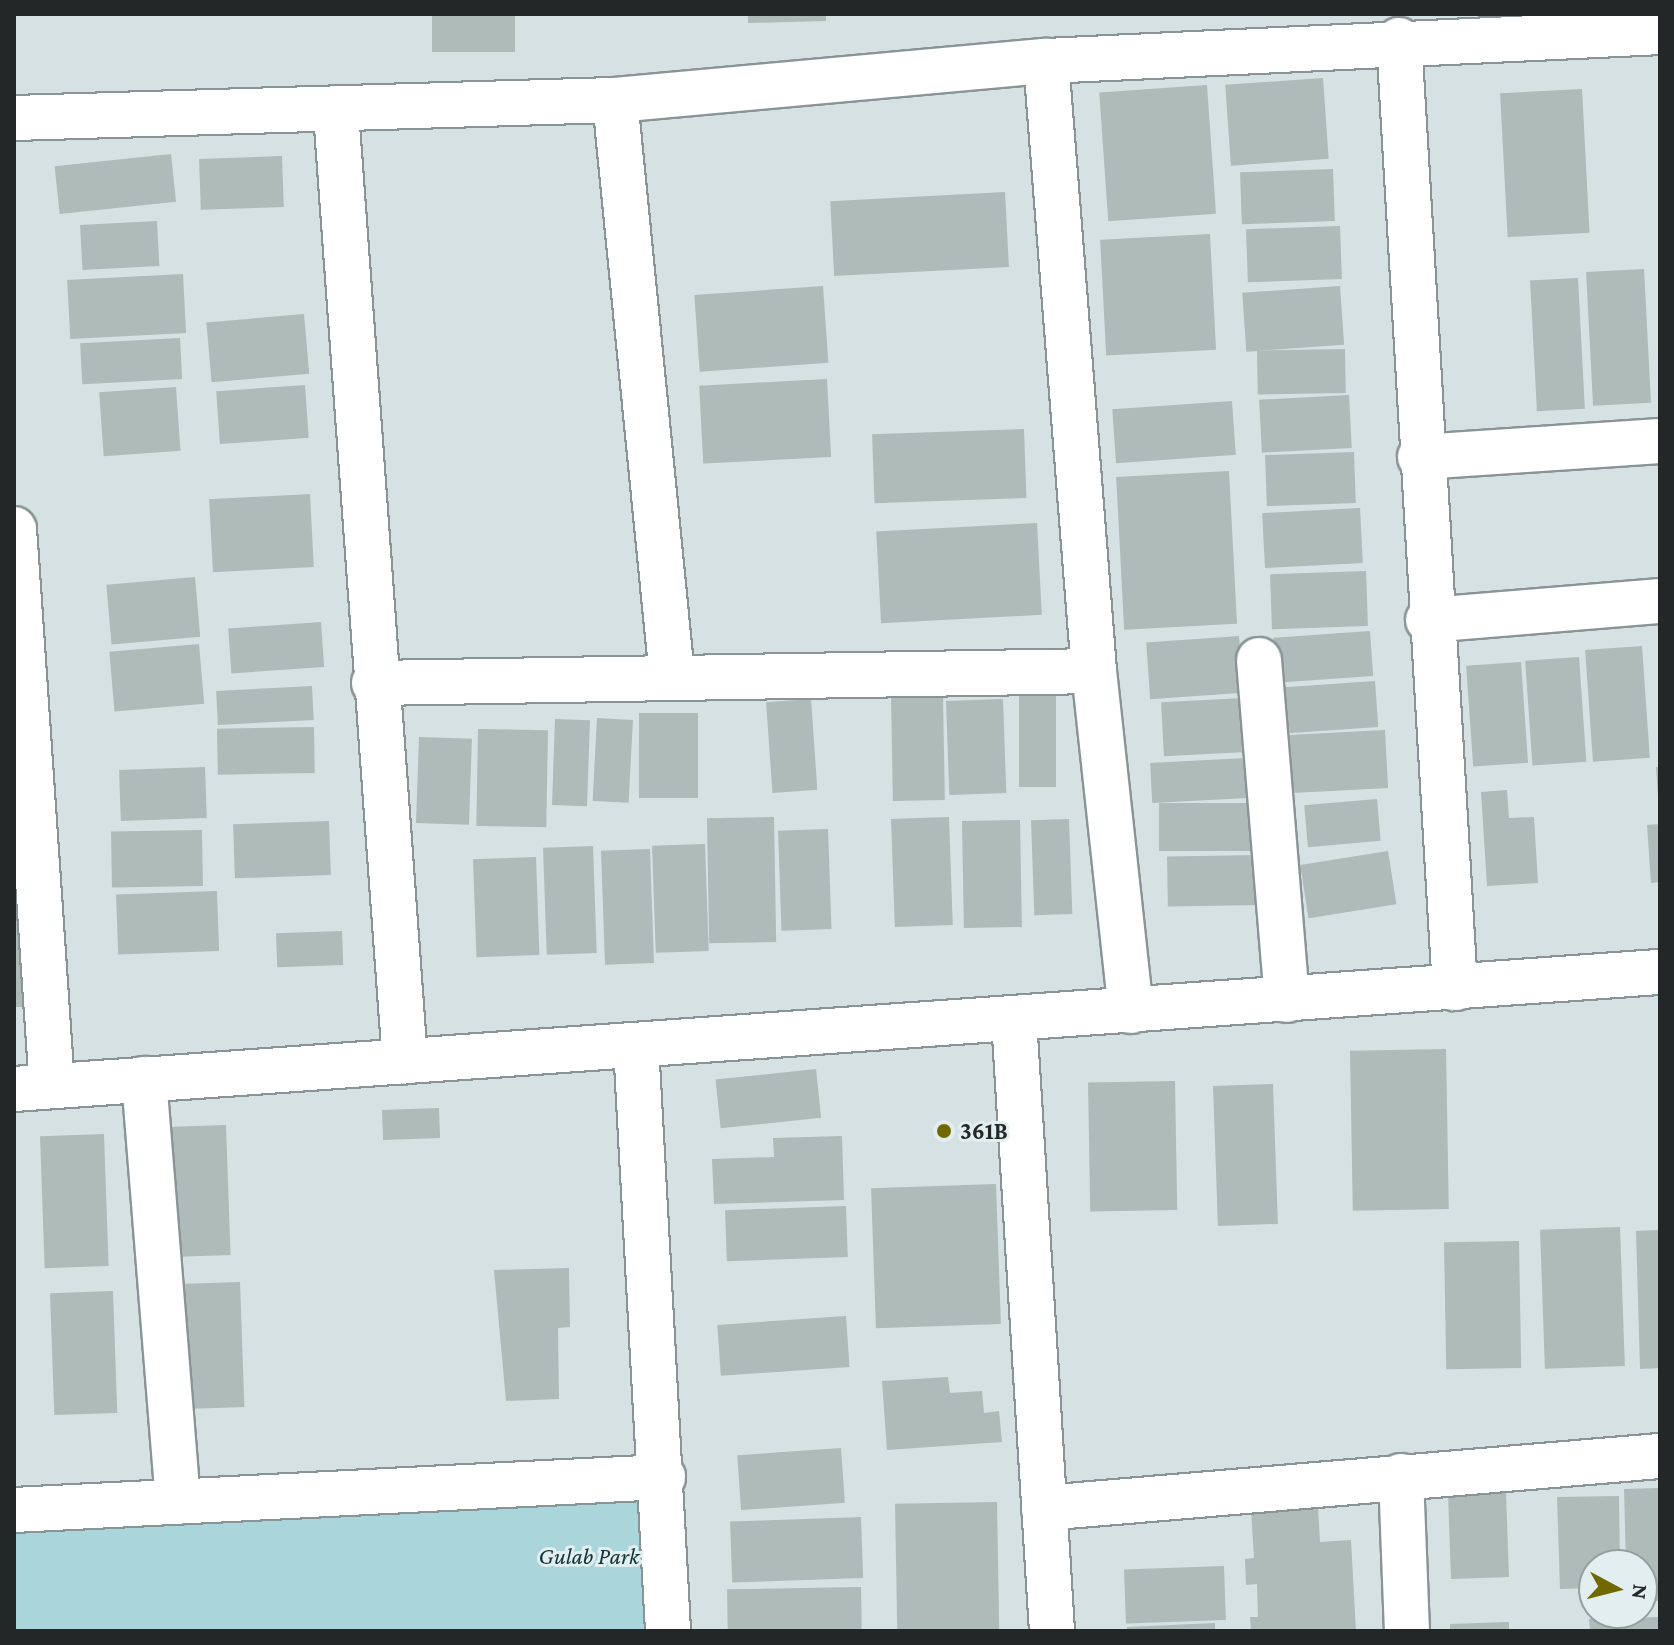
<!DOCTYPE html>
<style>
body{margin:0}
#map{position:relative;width:1674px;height:1645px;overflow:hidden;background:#d5e1e3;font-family:"Crimson Pro",serif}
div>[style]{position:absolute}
.green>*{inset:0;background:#a9d5db}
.building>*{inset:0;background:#afbbb9;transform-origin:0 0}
.roads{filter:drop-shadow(2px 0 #899496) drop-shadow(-2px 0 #899496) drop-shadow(0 2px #899496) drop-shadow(0 -2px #899496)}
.minor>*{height:44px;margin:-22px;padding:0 22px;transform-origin:22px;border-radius:22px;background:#fff}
.dots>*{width:22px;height:22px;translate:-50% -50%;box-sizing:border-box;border:4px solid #e2eef0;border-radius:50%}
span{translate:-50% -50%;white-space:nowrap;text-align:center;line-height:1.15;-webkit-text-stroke:6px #e2eef0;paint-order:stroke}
.poi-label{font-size:24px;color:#232728;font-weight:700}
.left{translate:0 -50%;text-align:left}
.park-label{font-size:24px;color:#103439;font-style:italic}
.frame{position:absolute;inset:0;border:16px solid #232728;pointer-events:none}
.north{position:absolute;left:1578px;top:1549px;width:80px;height:80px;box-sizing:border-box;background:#e2eef0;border:2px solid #969ea0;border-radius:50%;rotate:97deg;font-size:22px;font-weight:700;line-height:32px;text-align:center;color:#232728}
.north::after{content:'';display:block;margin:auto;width:28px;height:36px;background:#716800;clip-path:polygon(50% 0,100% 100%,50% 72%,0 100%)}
</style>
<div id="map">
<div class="green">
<i style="clip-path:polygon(663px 1477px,668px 1631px,14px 1631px,14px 1510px)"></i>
</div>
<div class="building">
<i style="left:432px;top:14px;width:83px;height:38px"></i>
<i style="clip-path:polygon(748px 14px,826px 14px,826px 21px,748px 23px)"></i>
<i style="left:1323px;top:78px;width:81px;height:98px;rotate:86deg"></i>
<i style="left:1207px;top:85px;width:129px;height:108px;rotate:86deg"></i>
<i style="left:1582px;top:89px;width:144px;height:82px;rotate:87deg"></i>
<i style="left:171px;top:154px;width:48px;height:117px;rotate:84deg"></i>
<i style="left:282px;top:156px;width:51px;height:83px;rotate:88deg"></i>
<i style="left:1333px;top:169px;width:52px;height:93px;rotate:88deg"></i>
<i style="left:1005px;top:192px;width:75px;height:175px;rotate:87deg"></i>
<i style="left:157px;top:221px;width:45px;height:77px;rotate:87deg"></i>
<i style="left:1340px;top:226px;width:53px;height:94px;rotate:88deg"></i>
<i style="left:1210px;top:234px;width:116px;height:110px;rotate:87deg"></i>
<i style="left:1644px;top:269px;width:134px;height:58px;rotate:87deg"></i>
<i style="left:183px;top:274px;width:59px;height:116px;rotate:87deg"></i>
<i style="left:1578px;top:278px;width:131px;height:48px;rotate:87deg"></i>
<i style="left:823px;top:286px;width:77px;height:129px;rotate:86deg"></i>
<i style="left:1340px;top:286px;width:59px;height:98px;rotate:86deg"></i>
<i style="left:304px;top:314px;width:60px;height:98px;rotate:85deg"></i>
<i style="left:180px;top:338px;width:41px;height:100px;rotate:87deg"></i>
<i style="left:1345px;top:349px;width:44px;height:88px;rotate:89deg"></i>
<i style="left:827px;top:379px;width:78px;height:128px;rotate:87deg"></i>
<i style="left:305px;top:385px;width:53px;height:89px;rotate:86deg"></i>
<i style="left:176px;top:387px;width:64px;height:77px;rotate:86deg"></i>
<i style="left:1349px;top:395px;width:53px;height:90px;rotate:87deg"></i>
<i style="left:1232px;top:401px;width:54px;height:120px;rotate:86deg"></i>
<i style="left:1024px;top:429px;width:69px;height:152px;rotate:88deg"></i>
<i style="left:1354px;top:452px;width:51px;height:89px;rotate:88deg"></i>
<i style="left:1229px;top:471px;width:153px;height:113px;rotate:87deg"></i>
<i style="left:310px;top:494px;width:73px;height:101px;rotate:87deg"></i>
<i style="left:1360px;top:508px;width:55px;height:98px;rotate:87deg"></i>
<i style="left:1037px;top:523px;width:92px;height:161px;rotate:87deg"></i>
<i style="left:1366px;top:571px;width:55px;height:96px;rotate:88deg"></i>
<i style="left:195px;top:577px;width:60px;height:89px;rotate:85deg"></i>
<i style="left:321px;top:622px;width:45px;height:93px;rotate:86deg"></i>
<i style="left:1370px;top:631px;width:45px;height:97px;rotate:86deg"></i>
<i style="left:1239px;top:636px;width:57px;height:93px;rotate:86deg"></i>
<i style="left:199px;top:644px;width:60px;height:90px;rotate:85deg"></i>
<i style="left:1642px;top:646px;width:112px;height:57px;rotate:86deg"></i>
<i style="left:1579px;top:657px;width:105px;height:54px;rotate:86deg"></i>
<i style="left:1521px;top:662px;width:101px;height:55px;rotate:86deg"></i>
<i style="left:1375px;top:681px;width:46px;height:98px;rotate:86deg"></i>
<i style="left:312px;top:686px;width:34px;height:96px;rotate:87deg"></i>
<i style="left:1019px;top:688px;width:37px;height:99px"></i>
<i style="left:943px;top:694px;width:106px;height:52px;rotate:89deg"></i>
<i style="left:1244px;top:698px;width:54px;height:83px;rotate:87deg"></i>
<i style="left:811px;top:699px;width:91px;height:45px;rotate:86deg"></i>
<i style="left:1003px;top:699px;width:94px;height:57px;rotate:88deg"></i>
<i style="left:639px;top:713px;width:59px;height:85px"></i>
<i style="left:597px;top:718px;width:36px;height:83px;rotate:3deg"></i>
<i style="left:555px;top:719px;width:35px;height:86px;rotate:2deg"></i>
<i style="left:314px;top:727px;width:46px;height:97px;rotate:89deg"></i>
<i style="left:478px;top:729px;width:70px;height:97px;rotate:1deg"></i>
<i style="left:1385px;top:730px;width:58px;height:96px;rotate:87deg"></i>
<i style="left:419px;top:737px;width:53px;height:86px;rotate:2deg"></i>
<i style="left:1246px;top:758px;width:40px;height:96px;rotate:87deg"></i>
<i style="left:205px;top:767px;width:51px;height:86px;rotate:88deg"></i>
<i style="clip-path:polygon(1656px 767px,1660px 767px,1660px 797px,1658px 797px)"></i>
<i style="clip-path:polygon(1507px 790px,1509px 818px,1534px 817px,1538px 883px,1487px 886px,1481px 792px)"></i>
<i style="left:1377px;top:799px;width:42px;height:73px;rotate:85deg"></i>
<i style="left:1262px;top:803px;width:48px;height:103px;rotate:90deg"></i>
<i style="left:774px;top:817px;width:125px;height:67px;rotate:89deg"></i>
<i style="left:949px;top:817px;width:108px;height:58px;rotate:88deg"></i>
<i style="left:1069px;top:819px;width:95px;height:38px;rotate:88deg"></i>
<i style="left:1020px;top:820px;width:107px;height:58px;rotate:89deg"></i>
<i style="left:329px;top:821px;width:54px;height:96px;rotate:88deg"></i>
<i style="clip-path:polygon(1660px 824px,1660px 882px,1651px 883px,1647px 825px)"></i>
<i style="left:828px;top:829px;width:100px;height:50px;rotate:88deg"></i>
<i style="left:202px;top:830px;width:56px;height:91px;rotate:89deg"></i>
<i style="left:705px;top:844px;width:107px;height:53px;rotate:88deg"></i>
<i style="left:593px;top:846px;width:107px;height:50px;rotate:88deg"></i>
<i style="left:650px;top:849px;width:114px;height:49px;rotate:88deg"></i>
<i style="left:1388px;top:851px;width:54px;height:89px;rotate:81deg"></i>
<i style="left:1260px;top:855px;width:50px;height:93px;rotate:89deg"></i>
<i style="left:536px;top:857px;width:98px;height:63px;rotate:88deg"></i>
<i style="left:217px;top:891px;width:60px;height:101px;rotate:88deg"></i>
<i style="clip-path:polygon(14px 894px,26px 894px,29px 1007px,14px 1007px)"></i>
<i style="left:342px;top:931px;width:34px;height:66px;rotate:88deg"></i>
<i style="left:1446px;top:1049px;width:160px;height:96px;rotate:89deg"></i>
<i style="left:816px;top:1069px;width:49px;height:101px;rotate:84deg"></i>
<i style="left:1175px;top:1081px;width:129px;height:87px;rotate:89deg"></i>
<i style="left:1273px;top:1084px;width:140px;height:60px;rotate:88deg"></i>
<i style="left:439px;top:1108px;width:30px;height:57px;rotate:88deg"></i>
<i style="left:226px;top:1125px;width:130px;height:59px;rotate:88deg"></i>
<i style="left:104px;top:1134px;width:132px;height:64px;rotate:88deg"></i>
<i style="clip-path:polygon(842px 1136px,844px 1200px,714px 1204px,712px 1159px,774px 1157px,773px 1138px)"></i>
<i style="left:996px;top:1184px;width:140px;height:125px;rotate:88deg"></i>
<i style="left:846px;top:1206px;width:51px;height:121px;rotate:88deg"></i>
<i style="left:1620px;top:1227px;width:139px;height:80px;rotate:88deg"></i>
<i style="clip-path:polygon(1660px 1230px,1660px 1368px,1640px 1369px,1636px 1231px)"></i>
<i style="left:1519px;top:1241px;width:127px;height:75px;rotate:89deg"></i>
<i style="clip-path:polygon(569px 1268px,570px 1327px,558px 1328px,559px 1399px,506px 1401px,494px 1270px)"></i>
<i style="left:240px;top:1282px;width:125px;height:59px;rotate:88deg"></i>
<i style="left:113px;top:1291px;width:122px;height:63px;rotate:88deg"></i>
<i style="left:846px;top:1316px;width:51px;height:129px;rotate:86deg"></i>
<i style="clip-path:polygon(948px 1377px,950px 1393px,982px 1391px,984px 1413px,999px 1411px,1002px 1442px,887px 1450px,882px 1381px)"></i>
<i style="left:841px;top:1448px;width:55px;height:104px;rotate:86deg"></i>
<i style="clip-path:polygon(1660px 1488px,1660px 1601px,1642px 1601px,1642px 1565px,1626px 1565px,1624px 1489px)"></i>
<i style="clip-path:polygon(1317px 1489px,1320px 1542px,1351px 1540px,1356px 1631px,1251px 1631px,1250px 1617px,1258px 1617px,1257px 1584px,1246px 1585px,1245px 1559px,1254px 1558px,1250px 1492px)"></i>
<i style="left:1506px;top:1492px;width:85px;height:58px;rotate:88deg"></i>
<i style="clip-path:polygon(1619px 1496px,1620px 1565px,1594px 1565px,1594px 1588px,1560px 1589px,1557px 1497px)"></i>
<i style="left:997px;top:1502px;width:129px;height:102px;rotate:89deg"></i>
<i style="left:861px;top:1517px;width:61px;height:131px;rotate:88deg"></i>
<i style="left:1224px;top:1566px;width:54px;height:100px;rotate:88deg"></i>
<i style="left:861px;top:1587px;width:44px;height:134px;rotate:89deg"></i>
<i style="clip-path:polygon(1660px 1617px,1660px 1631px,1590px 1631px,1589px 1619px)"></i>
<i style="clip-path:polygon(1509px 1622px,1509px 1631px,1450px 1631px,1450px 1624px)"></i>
<i style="clip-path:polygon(1215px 1623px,1215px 1631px,1127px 1631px,1127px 1627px)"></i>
</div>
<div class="roads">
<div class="minor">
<i style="left:1399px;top:40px;width:950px;rotate:86.62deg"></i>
<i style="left:1046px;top:61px;width:612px;rotate:85.5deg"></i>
<i style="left:1094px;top:671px;width:342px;rotate:83.8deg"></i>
<i style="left:615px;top:100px;width:579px;rotate:84.35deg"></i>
<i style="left:336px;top:112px;width:952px;rotate:85.84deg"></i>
<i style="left:14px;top:118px;width:601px;rotate:-1.72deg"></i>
<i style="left:615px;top:100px;width:433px;rotate:-5.2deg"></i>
<i style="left:1046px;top:61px;width:615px;rotate:-2.7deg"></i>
<i style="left:1420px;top:457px;width:241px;rotate:-3.8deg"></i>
<i style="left:14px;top:529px;width:558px;rotate:86.1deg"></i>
<i style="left:1428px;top:620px;width:233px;rotate:-4.7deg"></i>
<i style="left:1259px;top:660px;width:341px;rotate:85.3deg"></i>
<i style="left:374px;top:683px;width:720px;rotate:-0.95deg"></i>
<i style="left:1014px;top:1019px;width:613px;rotate:86.45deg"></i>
<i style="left:636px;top:1045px;width:587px;rotate:86.87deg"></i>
<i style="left:144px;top:1079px;width:424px;rotate:85.4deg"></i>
<i style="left:14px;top:1089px;width:1650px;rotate:-4.07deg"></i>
<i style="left:1401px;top:1476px;width:155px;rotate:87.8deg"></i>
<i style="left:1044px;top:1508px;width:618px;rotate:-4.83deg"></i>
<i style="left:14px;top:1510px;width:650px;rotate:-2.91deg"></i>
</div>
</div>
<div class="dots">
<i style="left:944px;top:1131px;background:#716800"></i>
</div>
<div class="poi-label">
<span class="left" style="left:960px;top:1131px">361B</span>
</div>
<div class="park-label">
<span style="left:589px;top:1556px">Gulab Park</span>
</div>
<div class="frame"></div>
<div class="north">N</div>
</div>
